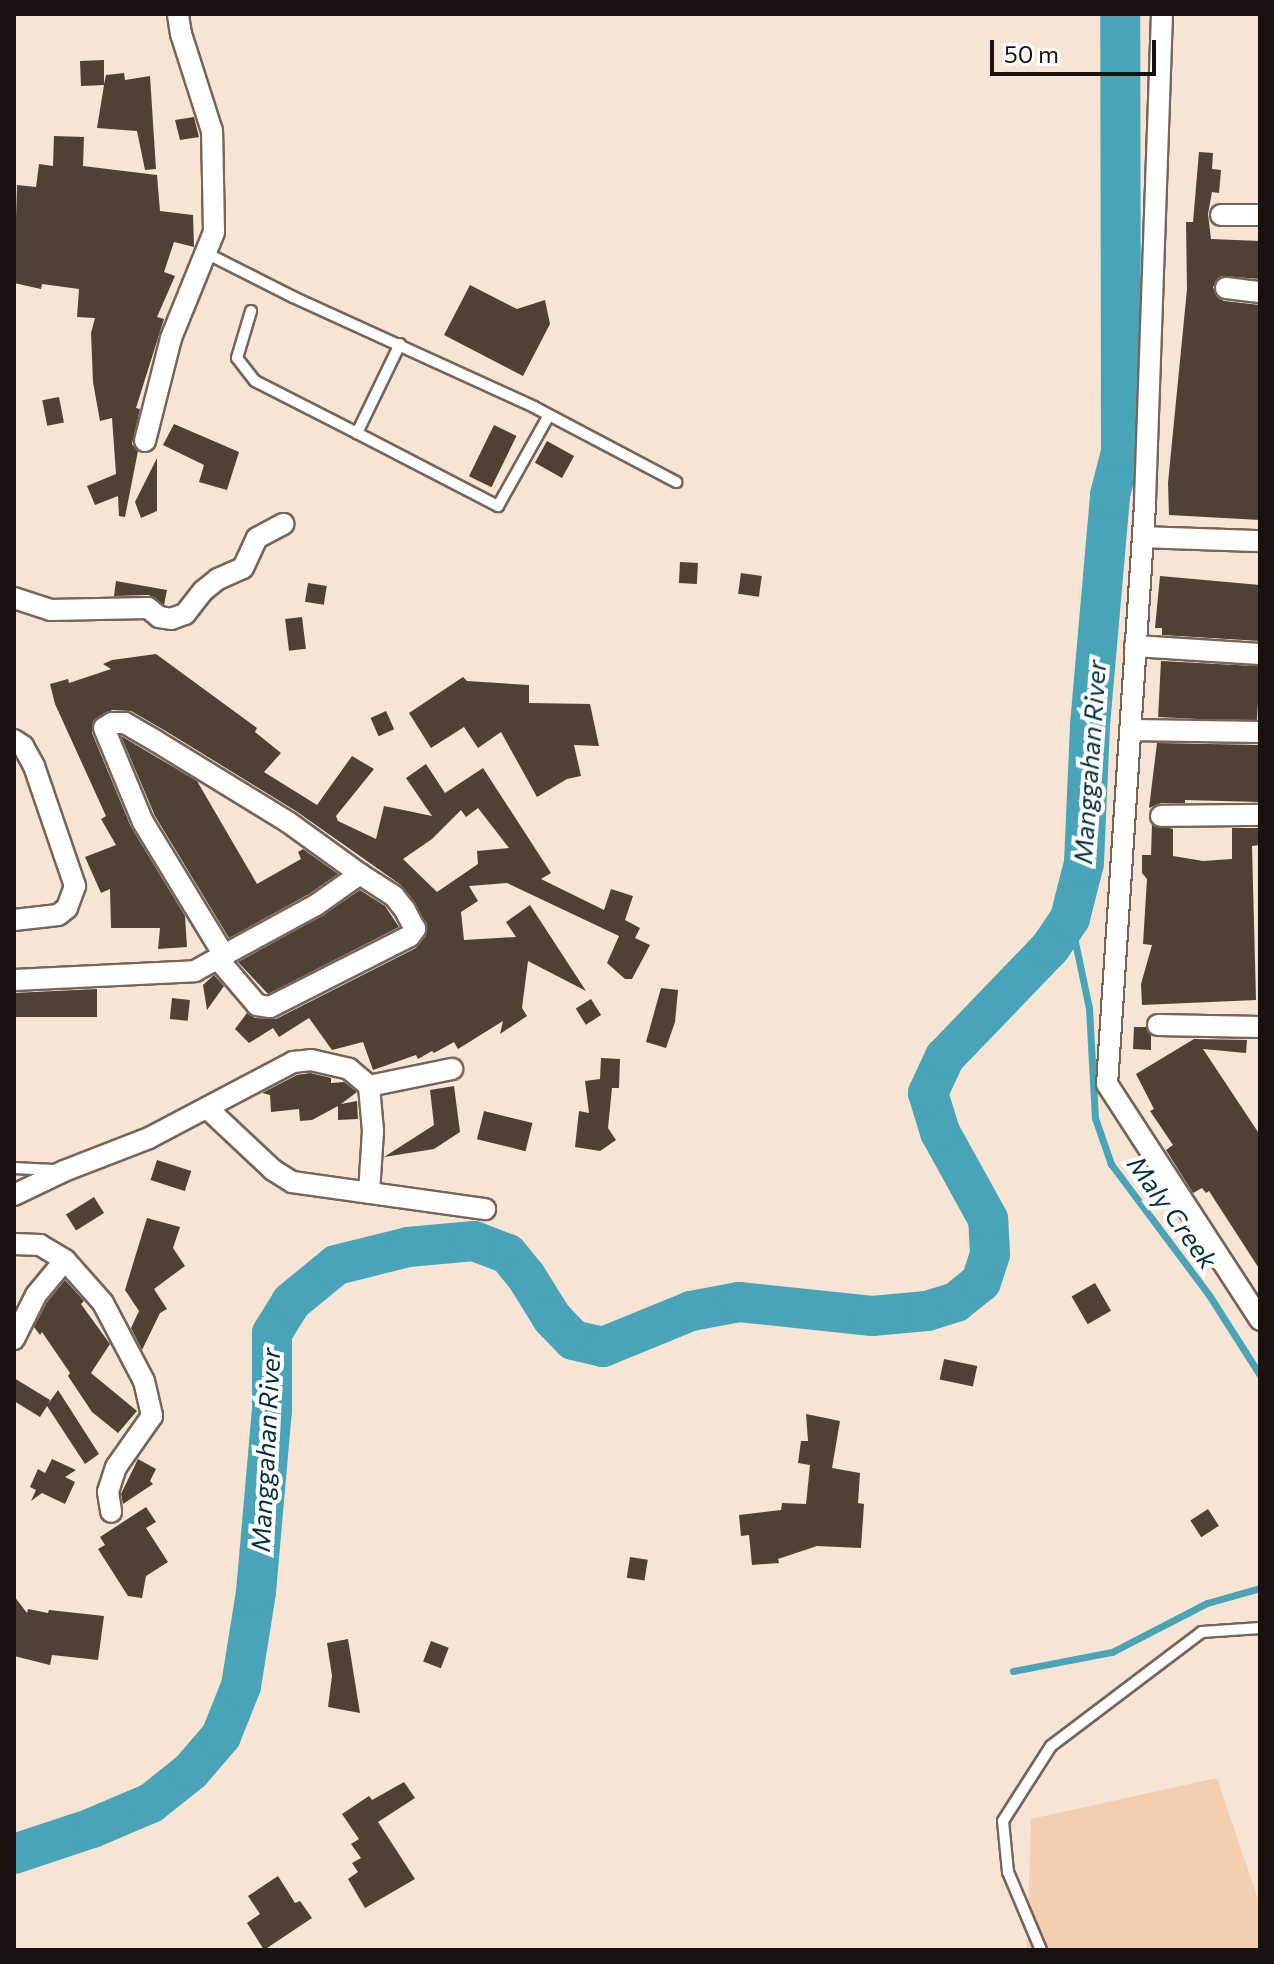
<!DOCTYPE html>
<style>
body{margin:0}
#map{position:relative;width:1274px;height:1964px;overflow:hidden;background:#f6e4d5;font-family:Commissioner,sans-serif}
div>[style]{position:absolute}
.green>*{inset:0;background:#f4ceb0}
.stream>*{height:7px;margin:-3.5px;padding:0 3.5px;transform-origin:3.5px;border-radius:3.5px;background:#4aa4b8}
.river>*{height:40px;margin:-20px;padding:0 20px;transform-origin:20px;border-radius:20px;background:#4aa4b8}
.building>*{inset:0;background:#504135;transform-origin:0 0}
.roads{filter:drop-shadow(2px 0 #766559) drop-shadow(-2px 0 #766559) drop-shadow(0 2px #766559) drop-shadow(0 -2px #766559)}
.service>*{height:10px;margin:-5px;padding:0 5px;transform-origin:5px;border-radius:5px;background:#fff}
.minor>*{height:20px;margin:-10px;padding:0 10px;transform-origin:10px;border-radius:10px;background:#fff}
span{translate:-50% -50%;white-space:nowrap;text-align:center;line-height:1.15;-webkit-text-stroke:8px #fff;paint-order:stroke}
.water-label{font-size:26px;color:#033039;font-style:italic}
.frame{position:absolute;inset:0;border:16px solid #19120e;pointer-events:none}
.scale{position:absolute;left:990px;top:40px;width:166px;height:36px;box-sizing:border-box;border:4px solid #19120e;border-top:0;padding-left:10px;font-size:24px;line-height:28px;white-space:nowrap;color:#19120e;-webkit-text-stroke:6px #fff;paint-order:stroke}
</style>
<div id="map">
<div class="green">
<i style="clip-path:polygon(1217px 1778px,1260px 1905px,1260px 1950px,1027px 1950px,1031px 1819px)"></i>
</div>
<div class="stream">
<i style="left:1070px;top:918px;width:92px;rotate:78.1deg"></i>
<i style="left:1089px;top:1008px;width:110px;rotate:86.9deg"></i>
<i style="left:1095px;top:1118px;width:49px;rotate:70.8deg"></i>
<i style="left:1111px;top:1164px;width:164px;rotate:53.2deg"></i>
<i style="left:1209px;top:1295px;width:95px;rotate:57.5deg"></i>
<i style="left:1013px;top:1671px;width:101px;rotate:-10.9deg"></i>
<i style="left:1112px;top:1652px;width:107px;rotate:-27.3deg"></i>
<i style="left:1207px;top:1603px;width:55px;rotate:-15.8deg"></i>
</div>
<div class="river">
<i style="left:14px;top:1854px;width:82px;rotate:-18.4deg"></i>
<i style="left:92px;top:1828px;width:64px;rotate:-23deg"></i>
<i style="left:151px;top:1803px;width:51px;rotate:-38.7deg"></i>
<i style="left:191px;top:1771px;width:46px;rotate:-49.4deg"></i>
<i style="left:221px;top:1736px;width:54px;rotate:-68.2deg"></i>
<i style="left:241px;top:1686px;width:95px;rotate:-80.9deg"></i>
<i style="left:256px;top:1592px;width:183px;rotate:-85deg"></i>
<i style="left:272px;top:1410px;width:77px;rotate:-90deg"></i>
<i style="left:272px;top:1333px;width:36px;rotate:-58deg"></i>
<i style="left:291px;top:1302px;width:58px;rotate:-39.4deg"></i>
<i style="left:336px;top:1265px;width:74px;rotate:-14deg"></i>
<i style="left:408px;top:1247px;width:66px;rotate:-5.2deg"></i>
<i style="left:474px;top:1241px;width:36px;rotate:21deg"></i>
<i style="left:508px;top:1254px;width:28px;rotate:51deg"></i>
<i style="left:526px;top:1276px;width:49px;rotate:58.2deg"></i>
<i style="left:552px;top:1318px;width:30px;rotate:46deg"></i>
<i style="left:573px;top:1340px;width:31px;rotate:13deg"></i>
<i style="left:603px;top:1347px;width:95px;rotate:-22.2deg"></i>
<i style="left:691px;top:1311px;width:49px;rotate:-10.6deg"></i>
<i style="left:739px;top:1302px;width:134px;rotate:6deg"></i>
<i style="left:872px;top:1316px;width:55px;rotate:-5.2deg"></i>
<i style="left:927px;top:1311px;width:30px;rotate:-17deg"></i>
<i style="left:956px;top:1302px;width:32px;rotate:-39deg"></i>
<i style="left:981px;top:1282px;width:29px;rotate:-72deg"></i>
<i style="left:990px;top:1254px;width:35px;rotate:-93deg"></i>
<i style="left:988px;top:1219px;width:99px;rotate:-118.9deg"></i>
<i style="left:940px;top:1132px;width:41px;rotate:-107.1deg"></i>
<i style="left:928px;top:1093px;width:40px;rotate:-65deg"></i>
<i style="left:945px;top:1057px;width:151px;rotate:-46.1deg"></i>
<i style="left:1050px;top:948px;width:36px;rotate:-56deg"></i>
<i style="left:1070px;top:918px;width:57px;rotate:-75.7deg"></i>
<i style="left:1084px;top:863px;width:138px;rotate:-87.5deg"></i>
<i style="left:1090px;top:725px;width:231px;rotate:-85deg"></i>
<i style="left:1110px;top:495px;width:44px;rotate:-75.7deg"></i>
<i style="left:1121px;top:452px;width:438px;rotate:-90.1deg"></i>
</div>
<div class="building">
<i style="clip-path:polygon(104px 60px,104px 84px,106px 75px,124px 73px,125px 80px,150px 76px,156px 169px,145px 170px,137px 131px,97px 128px,104px 85px,81px 86px,80px 61px)"></i>
<i style="clip-path:polygon(194px 117px,199px 137px,180px 140px,175px 120px)"></i>
<i style="clip-path:polygon(54px 136px,84px 137px,83px 166px,157px 175px,160px 211px,193px 215px,194px 247px,174px 242px,164px 272px,175px 276px,157px 317px,164px 319px,136px 408px,140px 409px,132px 444px,138px 451px,125px 517px,119px 516px,118px 496px,95px 505px,87px 486px,116px 474px,112px 418px,100px 421px,93px 382px,91px 333px,95px 318px,77px 317px,79px 289px,42px 284px,41px 289px,14px 283px,17px 185px,36px 187px,39px 164px,53px 166px)"></i>
<i style="clip-path:polygon(1199px 152px,1213px 153px,1212px 169px,1221px 170px,1219px 193px,1212px 192px,1208px 214px,1211px 239px,1260px 241px,1260px 279px,1222px 276px,1213px 287px,1218px 298px,1224px 301px,1260px 305px,1260px 520px,1169px 515px,1168px 483px,1187px 289px,1186px 222px,1193px 222px)"></i>
<i style="clip-path:polygon(470px 285px,517px 309px,545px 300px,550px 324px,523px 376px,444px 335px)"></i>
<i style="left:59px;top:397px;width:26px;height:17px;rotate:79deg"></i>
<i style="clip-path:polygon(174px 424px,239px 452px,227px 490px,199px 482px,204px 465px,163px 445px)"></i>
<i style="left:494px;top:425px;width:25px;height:57px;rotate:26deg"></i>
<i style="left:547px;top:441px;width:31px;height:25px;rotate:29deg"></i>
<i style="clip-path:polygon(157px 458px,157px 511px,141px 518px,135px 502px)"></i>
<i style="left:680px;top:562px;width:18px;height:21px;rotate:3deg"></i>
<i style="left:741px;top:573px;width:21px;height:21px;rotate:8deg"></i>
<i style="clip-path:polygon(1160px 576px,1260px 585px,1260px 641px,1162px 635px,1162px 628px,1155px 628px)"></i>
<i style="clip-path:polygon(116px 581px,167px 590px,164px 605px,149px 595px,114px 596px)"></i>
<i style="left:308px;top:583px;width:19px;height:19px;rotate:9deg"></i>
<i style="left:302px;top:617px;width:32px;height:17px;rotate:83deg"></i>
<i style="clip-path:polygon(evenodd,156px 654px,257px 728px,255px 732px,281px 753px,264px 772px,317px 805px,352px 756px,374px 769px,336px 816px,338px 821px,376px 839px,384px 806px,432px 816px,406px 778px,426px 764px,445px 793px,483px 768px,551px 873px,541px 879px,604px 910px,611px 889px,633px 896px,625px 920px,640px 928px,635px 938px,650px 945px,632px 979px,625px 979px,607px 963px,619px 936px,507px 883px,469px 886px,478px 901px,461px 912px,464px 940px,516px 937px,506px 922px,530px 905px,586px 991px,528px 961px,522px 1008px,527px 1016px,500px 1034px,503px 1021px,458px 1049px,454px 1042px,434px 1053px,432px 1051px,418px 1059px,416px 1055px,373px 1070px,363px 1042px,332px 1050px,309px 1018px,279px 1037px,273px 1028px,249px 1043px,235px 1029px,247px 1013px,255px 1018px,276px 1019px,416px 948px,426px 936px,427px 924px,401px 885px,296px 811px,164px 730px,131px 711px,112px 710px,93px 721px,92px 733px,131px 827px,185px 916px,187px 947px,158px 949px,160px 928px,111px 928px,110px 889px,101px 893px,85px 857px,116px 845px,101px 819px,106px 816px,55px 704px,50px 684px,68px 679px,69px 683px,111px 669px,103px 664px,112px 660px,156px 654px,478px 808px,509px 848px,477px 851px,478px 864px,437px 892px,403px 859px,432px 839px,461px 810px,466px 817px,478px 808px)"></i>
<i style="left:1161px;top:661px;width:99px;height:56px;rotate:3deg"></i>
<i style="clip-path:polygon(463px 677px,467px 681px,529px 685px,529px 703px,590px 704px,599px 746px,574px 745px,581px 776px,567px 779px,537px 797px,501px 732px,478px 748px,464px 727px,431px 748px,409px 713px)"></i>
<i style="left:386px;top:711px;width:20px;height:17px;rotate:66deg"></i>
<i style="clip-path:polygon(121px 736px,197px 781px,257px 884px,301px 859px,298px 852px,303px 849px,338px 874px,309px 894px,229px 938px,155px 816px)"></i>
<i style="clip-path:polygon(1157px 743px,1260px 745px,1260px 802px,1185px 800px,1185px 803px,1161px 803px,1149px 808px)"></i>
<i style="clip-path:polygon(1152px 824px,1173px 829px,1173px 856px,1203px 861px,1232px 859px,1232px 828px,1260px 828px,1260px 845px,1252px 846px,1256px 1000px,1142px 1005px,1141px 984px,1152px 945px,1143px 944px,1147px 879px,1142px 873px,1142px 855px,1151px 855px)"></i>
<i style="clip-path:polygon(360px 890px,385px 906px,399px 927px,268px 994px,238px 962px,322px 916px)"></i>
<i style="clip-path:polygon(214px 975px,224px 986px,207px 1010px,203px 985px)"></i>
<i style="clip-path:polygon(661px 988px,678px 990px,675px 1022px,666px 1048px,646px 1042px)"></i>
<i style="clip-path:polygon(97px 989px,97px 1017px,14px 1017px,14px 993px)"></i>
<i style="left:172px;top:998px;width:18px;height:21px;rotate:6deg"></i>
<i style="left:591px;top:999px;width:19px;height:18px;rotate:58deg"></i>
<i style="clip-path:polygon(1134px 1027px,1146px 1027px,1151px 1036px,1151px 1050px,1133px 1049px)"></i>
<i style="clip-path:polygon(1194px 1039px,1247px 1040px,1246px 1053px,1203px 1049px,1260px 1135px,1260px 1270px,1209px 1191px,1206px 1193px,1202px 1188px,1193px 1193px,1166px 1150px,1173px 1145px,1150px 1111px,1154px 1109px,1136px 1074px)"></i>
<i style="clip-path:polygon(601px 1058px,620px 1059px,619px 1088px,612px 1088px,608px 1128px,616px 1140px,600px 1151px,575px 1147px,579px 1111px,589px 1113px,585px 1081px,600px 1079px)"></i>
<i style="clip-path:polygon(310px 1073px,331px 1078px,331px 1083px,344px 1082px,357px 1092px,341px 1104px,357px 1101px,358px 1119px,338px 1120px,338px 1106px,312px 1120px,300px 1121px,299px 1109px,271px 1112px,270px 1095px,262px 1093px,297px 1075px)"></i>
<i style="clip-path:polygon(454px 1086px,460px 1132px,434px 1149px,384px 1157px,434px 1125px,430px 1090px)"></i>
<i style="left:484px;top:1111px;width:50px;height:29px;rotate:14deg"></i>
<i style="left:157px;top:1160px;width:36px;height:21px;rotate:18deg"></i>
<i style="left:94px;top:1197px;width:19px;height:33px;rotate:58deg"></i>
<i style="clip-path:polygon(147px 1218px,180px 1227px,173px 1248px,185px 1266px,154px 1289px,167px 1309px,160px 1313px,142px 1350px,131px 1328px,139px 1311px,125px 1290px)"></i>
<i style="clip-path:polygon(65px 1280px,84px 1301px,81px 1304px,110px 1344px,91px 1373px,137px 1411px,118px 1433px,92px 1412px,68px 1376px,70px 1373px,42px 1332px,40px 1335px,34px 1327px,47px 1302px)"></i>
<i style="left:1095px;top:1283px;width:32px;height:27px;rotate:60deg"></i>
<i style="left:944px;top:1359px;width:34px;height:21px;rotate:12deg"></i>
<i style="clip-path:polygon(14px 1378px,50px 1400px,48px 1404px,58px 1390px,99px 1454px,85px 1464px,47px 1406px,40px 1417px,14px 1401px)"></i>
<i style="clip-path:polygon(806px 1414px,840px 1421px,832px 1468px,860px 1473px,858px 1503px,864px 1504px,861px 1548px,817px 1546px,778px 1559px,779px 1563px,752px 1565px,749px 1535px,741px 1536px,739px 1515px,781px 1510px,782px 1503px,806px 1504px,810px 1465px,798px 1463px,801px 1441px,808px 1441px)"></i>
<i style="clip-path:polygon(52px 1459px,76px 1470px,65px 1477px,75px 1482px,65px 1504px,42px 1493px,31px 1501px,36px 1490px,30px 1487px,38px 1469px,45px 1473px)"></i>
<i style="clip-path:polygon(138px 1459px,156px 1469px,150px 1481px,153px 1484px,123px 1504px,121px 1494px)"></i>
<i style="clip-path:polygon(146px 1507px,156px 1522px,146px 1528px,168px 1562px,146px 1576px,142px 1598px,128px 1596px,98px 1549px,105px 1545px,100px 1537px)"></i>
<i style="left:1208px;top:1509px;width:20px;height:21px;rotate:57deg"></i>
<i style="left:630px;top:1557px;width:18px;height:21px;rotate:9deg"></i>
<i style="clip-path:polygon(14px 1596px,27px 1613px,28px 1609px,48px 1613px,49px 1610px,104px 1616px,98px 1660px,52px 1655px,50px 1665px,14px 1656px)"></i>
<i style="clip-path:polygon(348px 1639px,360px 1713px,328px 1707px,332px 1676px,327px 1643px)"></i>
<i style="left:431px;top:1641px;width:19px;height:22px;rotate:21deg"></i>
<i style="clip-path:polygon(404px 1782px,415px 1798px,378px 1822px,415px 1879px,365px 1908px,348px 1879px,358px 1872px,352px 1863px,361px 1858px,351px 1844px,359px 1839px,342px 1814px,369px 1796px,372px 1800px)"></i>
<i style="clip-path:polygon(278px 1876px,295px 1903px,300px 1901px,312px 1918px,264px 1950px,247px 1923px,260px 1914px,248px 1896px)"></i>
</div>
<div class="roads">
<div class="service">
<i style="left:206px;top:253px;width:97px;rotate:26.8deg"></i>
<i style="left:293px;top:297px;width:265px;rotate:24.5deg"></i>
<i style="left:534px;top:407px;width:161px;rotate:27.8deg"></i>
<i style="left:251px;top:311px;width:49px;rotate:106.6deg"></i>
<i style="left:237px;top:358px;width:29px;rotate:52deg"></i>
<i style="left:255px;top:381px;width:114px;rotate:27deg"></i>
<i style="left:400px;top:344px;width:99px;rotate:115.8deg"></i>
<i style="left:357px;top:433px;width:159px;rotate:27.4deg"></i>
<i style="left:498px;top:506px;width:104px;rotate:-60.7deg"></i>
<i style="left:14px;top:1168px;width:40px;rotate:2.9deg"></i>
<i style="left:1041px;top:1950px;width:85px;rotate:-112.9deg"></i>
<i style="left:1008px;top:1872px;width:51px;rotate:-95.6deg"></i>
<i style="left:1003px;top:1821px;width:89px;rotate:-57.4deg"></i>
<i style="left:1051px;top:1746px;width:189px;rotate:-37.1deg"></i>
<i style="left:1202px;top:1632px;width:58px;rotate:-3.9deg"></i>
</div>
<div class="minor">
<i style="left:1162px;top:14px;width:491px;rotate:92deg"></i>
<i style="left:1145px;top:505px;width:580px;rotate:93.75deg"></i>
<i style="left:1107px;top:1084px;width:281px;rotate:57deg"></i>
<i style="left:1221px;top:215px;width:39px"></i>
<i style="left:1226px;top:288px;width:34px;rotate:7deg"></i>
<i style="left:145px;top:441px;width:106px;rotate:-75.8deg"></i>
<i style="left:171px;top:338px;width:114px;rotate:-67.9deg"></i>
<i style="left:214px;top:232px;width:101px;rotate:-91.1deg"></i>
<i style="left:212px;top:131px;width:102px;rotate:-107.7deg"></i>
<i style="left:181px;top:34px;width:20px;rotate:-99deg"></i>
<i style="left:1143px;top:537px;width:117px;rotate:2deg"></i>
<i style="left:14px;top:598px;width:38px;rotate:18deg"></i>
<i style="left:50px;top:610px;width:98px;rotate:-1.2deg"></i>
<i style="left:148px;top:608px;width:14px;rotate:39deg"></i>
<i style="left:159px;top:617px;width:12px;rotate:9deg"></i>
<i style="left:171px;top:619px;width:15px;rotate:-20deg"></i>
<i style="left:185px;top:614px;width:29px;rotate:-52deg"></i>
<i style="left:203px;top:591px;width:19px;rotate:-39deg"></i>
<i style="left:218px;top:579px;width:27px;rotate:-24deg"></i>
<i style="left:243px;top:568px;width:33px;rotate:-65deg"></i>
<i style="left:257px;top:538px;width:30px;rotate:-28deg"></i>
<i style="left:1135px;top:646px;width:125px;rotate:3.7deg"></i>
<i style="left:1131px;top:730px;width:129px;rotate:0.9deg"></i>
<i style="left:14px;top:740px;width:11px;rotate:34deg"></i>
<i style="left:23px;top:746px;width:23px;rotate:61deg"></i>
<i style="left:34px;top:766px;width:127px;rotate:71.1deg"></i>
<i style="left:75px;top:886px;width:23px;rotate:110deg"></i>
<i style="left:67px;top:908px;width:11px;rotate:142deg"></i>
<i style="left:58px;top:915px;width:44px;rotate:173.5deg"></i>
<i style="left:1161px;top:816px;width:99px;rotate:-0.6deg"></i>
<i style="left:14px;top:980px;width:181px;rotate:-2.8deg"></i>
<i style="left:195px;top:971px;width:33px;rotate:-29deg"></i>
<i style="left:224px;top:955px;width:105px;rotate:-28.5deg"></i>
<i style="left:316px;top:905px;width:54px;rotate:-35.2deg"></i>
<i style="left:360px;top:874px;width:89px;rotate:-144.2deg"></i>
<i style="left:288px;top:822px;width:155px;rotate:-148.5deg"></i>
<i style="left:156px;top:741px;width:36px;rotate:-150deg"></i>
<i style="left:125px;top:723px;width:13px;rotate:180deg"></i>
<i style="left:112px;top:723px;width:9px;rotate:148deg"></i>
<i style="left:104px;top:728px;width:102px;rotate:67.5deg"></i>
<i style="left:143px;top:822px;width:156px;rotate:58.7deg"></i>
<i style="left:224px;top:955px;width:10px;rotate:96deg"></i>
<i style="left:223px;top:965px;width:52px;rotate:49.6deg"></i>
<i style="left:257px;top:1005px;width:13px;rotate:9deg"></i>
<i style="left:270px;top:1007px;width:157px;rotate:-26.9deg"></i>
<i style="left:410px;top:936px;width:9px;rotate:-54deg"></i>
<i style="left:415px;top:929px;width:21px;rotate:-118deg"></i>
<i style="left:405px;top:910px;width:18px;rotate:-128deg"></i>
<i style="left:394px;top:896px;width:40px;rotate:-147.1deg"></i>
<i style="left:1158px;top:1025px;width:102px;rotate:1.1deg"></i>
<i style="left:369px;top:1086px;width:85px;rotate:-11.6deg"></i>
<i style="left:207px;top:1108px;width:91px;rotate:43.2deg"></i>
<i style="left:273px;top:1170px;width:22px;rotate:32deg"></i>
<i style="left:292px;top:1182px;width:195px;rotate:8deg"></i>
<i style="left:14px;top:1195px;width:55px;rotate:-25.6deg"></i>
<i style="left:64px;top:1171px;width:91px;rotate:-21.2deg"></i>
<i style="left:149px;top:1138px;width:163px;rotate:-27.8deg"></i>
<i style="left:293px;top:1062px;width:18px;rotate:-6deg"></i>
<i style="left:311px;top:1060px;width:39px;rotate:13deg"></i>
<i style="left:349px;top:1069px;width:26px;rotate:40deg"></i>
<i style="left:369px;top:1086px;width:45px;rotate:84.9deg"></i>
<i style="left:373px;top:1131px;width:62px;rotate:93.7deg"></i>
<i style="left:14px;top:1244px;width:26px;rotate:2deg"></i>
<i style="left:40px;top:1245px;width:29px;rotate:31deg"></i>
<i style="left:65px;top:1260px;width:57px;rotate:48.5deg"></i>
<i style="left:103px;top:1303px;width:88px;rotate:62.3deg"></i>
<i style="left:144px;top:1381px;width:36px;rotate:77deg"></i>
<i style="left:152px;top:1416px;width:62px;rotate:125.2deg"></i>
<i style="left:116px;top:1467px;width:26px;rotate:108deg"></i>
<i style="left:108px;top:1492px;width:20px;rotate:81deg"></i>
<i style="left:14px;top:1339px;width:49px;rotate:-63.4deg"></i>
<i style="left:36px;top:1295px;width:45px;rotate:-50.4deg"></i>
</div>
</div>
<div class="water-label">
<span style="left:1089px;top:762px;rotate:-86deg">Manggahan River</span>
<span style="left:1173px;top:1212px;rotate:54deg">Maly Creek</span>
<span style="left:265px;top:1450px;rotate:-87deg">Manggahan River</span>
</div>
<div class="frame"></div>
<div class="scale">50 m</div>
</div>
